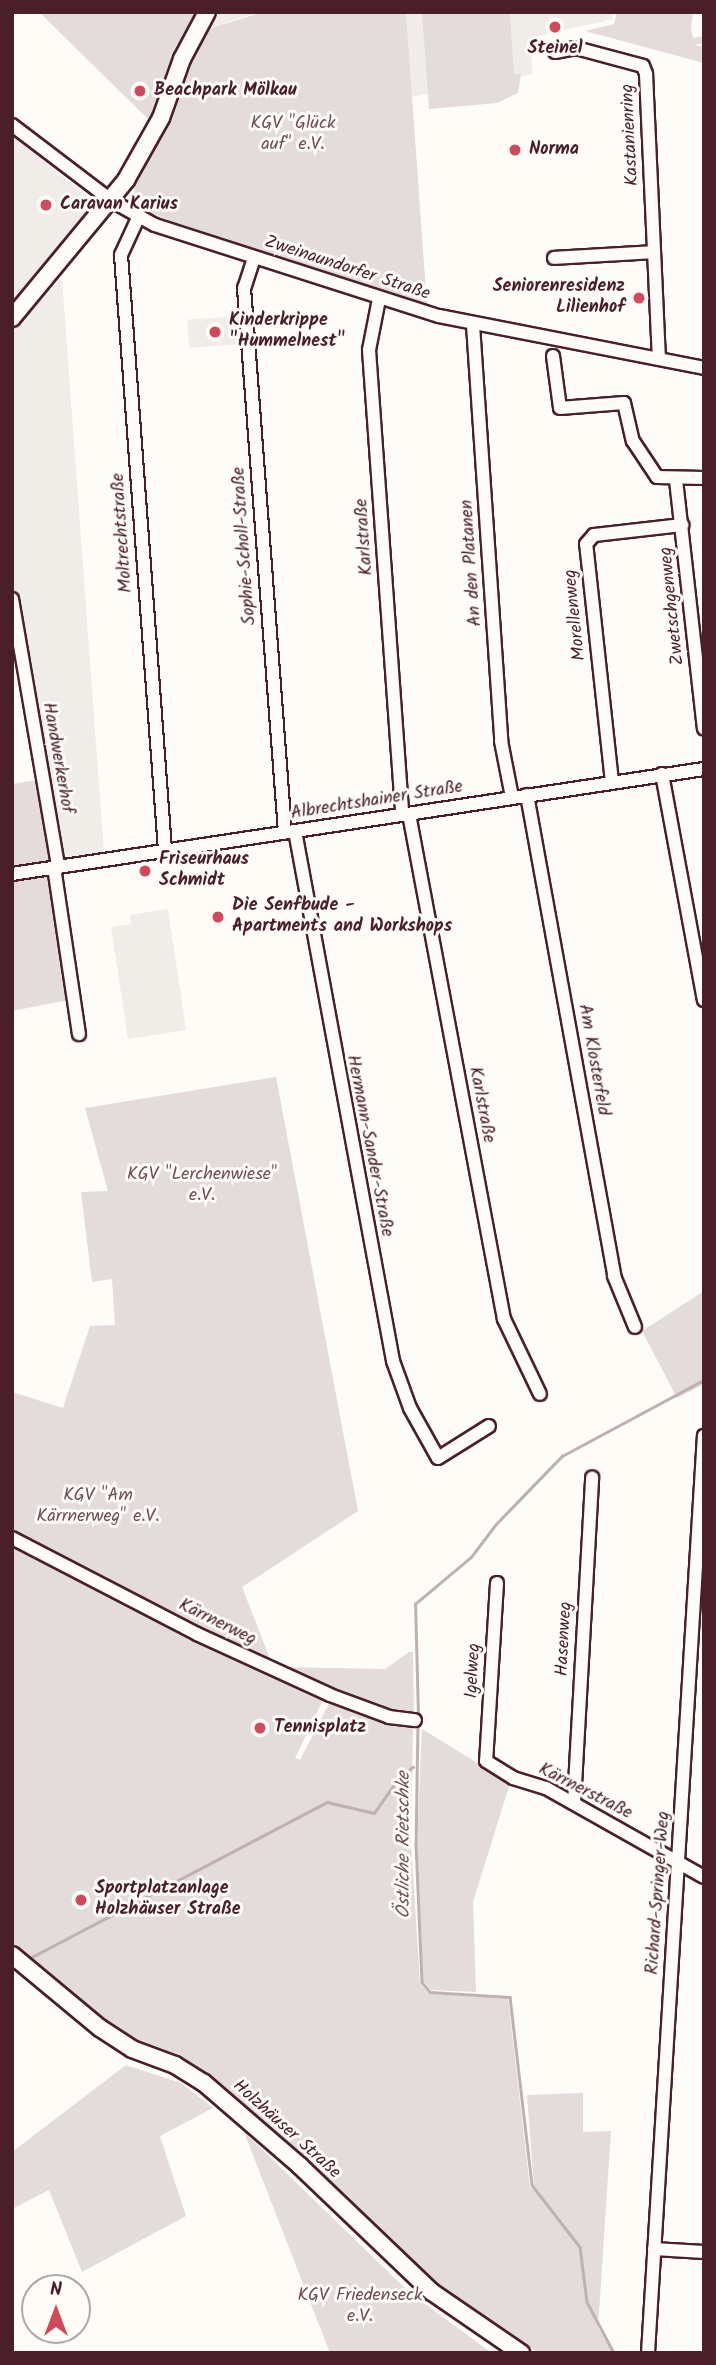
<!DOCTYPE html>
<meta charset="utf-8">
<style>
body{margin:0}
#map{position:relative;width:716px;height:2365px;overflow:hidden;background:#fdfcf7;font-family:Kalam,sans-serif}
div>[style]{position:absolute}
.built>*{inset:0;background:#f0ece8;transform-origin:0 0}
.green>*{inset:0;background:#e3dcda}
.stream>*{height:2.5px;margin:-1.25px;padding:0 1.25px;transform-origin:1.25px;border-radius:1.25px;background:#c0b1b1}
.roads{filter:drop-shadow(2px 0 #4a1f2b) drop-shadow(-2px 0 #4a1f2b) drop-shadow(0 2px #4a1f2b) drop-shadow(0 -2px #4a1f2b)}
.minor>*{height:12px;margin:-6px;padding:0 6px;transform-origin:6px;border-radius:6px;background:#fdfcf7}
.major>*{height:16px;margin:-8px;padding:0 8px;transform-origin:8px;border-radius:8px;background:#fdfcf7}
.dots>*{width:19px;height:19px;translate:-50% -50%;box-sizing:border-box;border:4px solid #fdfcf7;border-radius:50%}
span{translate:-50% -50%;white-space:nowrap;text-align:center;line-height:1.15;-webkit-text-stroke:6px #fdfcf7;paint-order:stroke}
.poi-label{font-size:18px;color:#4a1f2b;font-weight:700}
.left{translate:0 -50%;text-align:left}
.right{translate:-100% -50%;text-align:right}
.park-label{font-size:18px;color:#704e57}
.street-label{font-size:18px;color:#4a1f2b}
.water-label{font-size:19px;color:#73525a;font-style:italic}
.frame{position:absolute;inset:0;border:14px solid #4a1f2b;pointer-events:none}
.north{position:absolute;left:21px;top:2274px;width:70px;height:70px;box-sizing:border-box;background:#fdfcf7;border:2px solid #b5a4a5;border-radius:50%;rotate:0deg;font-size:19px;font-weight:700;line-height:28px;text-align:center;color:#4a1f2b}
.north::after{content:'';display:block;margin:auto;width:24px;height:32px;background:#d1495b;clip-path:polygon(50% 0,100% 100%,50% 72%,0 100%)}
</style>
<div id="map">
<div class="built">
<i style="clip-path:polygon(219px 12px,260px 12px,207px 28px)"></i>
<i style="clip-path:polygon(406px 12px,611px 12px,613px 19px,538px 36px,531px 44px,532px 74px,412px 97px)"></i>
<i style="clip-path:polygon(12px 136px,88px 197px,90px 208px,12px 303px)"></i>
<i style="clip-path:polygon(62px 278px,104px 853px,70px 857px,61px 850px,27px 662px,12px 665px,12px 331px)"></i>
<i style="left:241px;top:316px;width:28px;height:54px;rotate:86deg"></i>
<i style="clip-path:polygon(168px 909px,186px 1030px,128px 1039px,111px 927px,131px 924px,130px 915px)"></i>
</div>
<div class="green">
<i style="clip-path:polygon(39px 12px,198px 12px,183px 37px,151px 122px)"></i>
<i style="clip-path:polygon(263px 12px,406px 12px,427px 306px,194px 231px,142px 209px,138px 202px,134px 188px,207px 29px)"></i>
<i style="clip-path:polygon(422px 12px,510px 12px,514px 74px,521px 74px,518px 93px,497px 103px,429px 109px)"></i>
<i style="clip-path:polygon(617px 12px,693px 12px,691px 28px,693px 38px,704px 36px,704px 43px,694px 45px,704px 47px,704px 63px,585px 31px,614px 24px)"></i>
<i style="clip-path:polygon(37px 780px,52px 857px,47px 862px,12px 869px,12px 784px)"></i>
<i style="clip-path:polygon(48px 872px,68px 1000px,12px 1011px,12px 878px)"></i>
<i style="clip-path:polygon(276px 1077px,358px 1511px,242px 1587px,273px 1666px,324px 1698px,295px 1758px,300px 1760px,331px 1700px,413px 1724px,411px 1843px,420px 1983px,430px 1994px,508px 1998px,530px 2188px,534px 2187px,527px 2095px,583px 2093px,583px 2132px,611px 2131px,598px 2328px,613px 2353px,539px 2353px,436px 2286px,243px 2104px,188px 2064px,134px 2043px,98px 2020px,12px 1947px,12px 1392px,63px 1408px,90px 1326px,115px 1325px,112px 1279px,92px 1282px,81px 1192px,108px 1191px,85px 1108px)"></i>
<i style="clip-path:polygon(704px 1291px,704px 1384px,677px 1398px,642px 1331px)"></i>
<i style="clip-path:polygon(409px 1652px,413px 1652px,414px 1717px,393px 1714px,276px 1667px,385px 1669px)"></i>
<i style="clip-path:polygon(422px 1729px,510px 1783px,473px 1902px,476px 1992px,431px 1990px,423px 1981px,417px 1842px)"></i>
<i style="clip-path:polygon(126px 2065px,181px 2083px,213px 2108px,160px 2136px,186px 2216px,82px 2272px,49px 2190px,12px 2209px,12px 2152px)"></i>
<i style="clip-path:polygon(244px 2132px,410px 2293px,492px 2353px,330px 2353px)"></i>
</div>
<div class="stream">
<i style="left:418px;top:1716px;width:112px;rotate:-91.5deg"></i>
<i style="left:415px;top:1604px;width:73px;rotate:-40deg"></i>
<i style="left:471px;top:1557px;width:41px;rotate:-52.9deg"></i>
<i style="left:496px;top:1524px;width:95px;rotate:-45.9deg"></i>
<i style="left:562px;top:1456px;width:161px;rotate:-28.2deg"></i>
<i style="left:418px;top:1723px;width:121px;rotate:90.9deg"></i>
<i style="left:416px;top:1844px;width:138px;rotate:87.5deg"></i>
<i style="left:422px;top:1982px;width:13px;rotate:51deg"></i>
<i style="left:430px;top:1992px;width:80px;rotate:3.6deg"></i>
<i style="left:510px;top:1997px;width:189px;rotate:83.3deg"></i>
<i style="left:532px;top:2185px;width:78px;rotate:52.3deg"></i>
<i style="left:580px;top:2247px;width:55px;rotate:82.7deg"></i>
<i style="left:587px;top:2302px;width:58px;rotate:62.1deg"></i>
<i style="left:28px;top:1959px;width:338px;rotate:-27.7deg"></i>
<i style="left:327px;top:1802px;width:48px;rotate:13.2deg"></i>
<i style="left:374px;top:1813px;width:42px;rotate:-54.8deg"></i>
<i style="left:398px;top:1779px;width:19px;rotate:-39deg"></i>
</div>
<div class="roads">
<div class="minor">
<i style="left:555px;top:52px;width:21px;rotate:-11deg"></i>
<i style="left:576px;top:48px;width:69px;rotate:15deg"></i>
<i style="left:643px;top:66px;width:9px;rotate:69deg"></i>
<i style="left:646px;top:74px;width:285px;rotate:87.4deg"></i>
<i style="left:12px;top:125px;width:126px;rotate:37.2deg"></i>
<i style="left:112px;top:201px;width:49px;rotate:29.2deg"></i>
<i style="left:155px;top:225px;width:298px;rotate:17.8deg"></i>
<i style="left:439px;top:316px;width:270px;rotate:11.1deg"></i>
<i style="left:138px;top:218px;width:41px;rotate:114.7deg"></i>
<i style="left:121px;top:255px;width:597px;rotate:85.77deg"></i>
<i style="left:254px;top:258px;width:32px;rotate:108deg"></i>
<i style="left:244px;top:288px;width:546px;rotate:85.69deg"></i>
<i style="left:554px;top:258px;width:100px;rotate:-3.4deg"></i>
<i style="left:379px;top:299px;width:52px;rotate:101.1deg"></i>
<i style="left:369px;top:350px;width:466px;rotate:85.9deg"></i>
<i style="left:473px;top:325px;width:417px;rotate:86.1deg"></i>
<i style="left:501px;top:741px;width:57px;rotate:78.9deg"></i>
<i style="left:553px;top:356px;width:52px;rotate:82.3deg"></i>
<i style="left:560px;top:408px;width:64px;rotate:-4.5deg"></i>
<i style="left:624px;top:403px;width:39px;rotate:77deg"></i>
<i style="left:633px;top:441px;width:43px;rotate:56.3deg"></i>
<i style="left:657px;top:477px;width:47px;rotate:1.2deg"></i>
<i style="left:676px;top:480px;width:250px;rotate:83.6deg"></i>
<i style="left:12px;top:599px;width:271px;rotate:80.2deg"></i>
<i style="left:662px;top:774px;width:230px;rotate:79.5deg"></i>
<i style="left:612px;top:782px;width:239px;rotate:-96.2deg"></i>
<i style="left:586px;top:544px;width:12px;rotate:-48deg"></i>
<i style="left:594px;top:535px;width:89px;rotate:-6.5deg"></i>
<i style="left:527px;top:795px;width:489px;rotate:79.7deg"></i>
<i style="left:614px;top:1276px;width:55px;rotate:67.6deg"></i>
<i style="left:409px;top:814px;width:514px;rotate:79.35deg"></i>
<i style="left:504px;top:1319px;width:83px;rotate:64.4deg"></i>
<i style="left:295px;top:831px;width:539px;rotate:79.52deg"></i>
<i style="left:393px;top:1361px;width:50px;rotate:70.1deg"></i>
<i style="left:410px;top:1408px;width:57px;rotate:60.8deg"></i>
<i style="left:438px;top:1458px;width:60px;rotate:-32.1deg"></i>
<i style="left:54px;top:867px;width:169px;rotate:81.5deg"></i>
<i style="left:12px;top:874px;width:700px;rotate:-8.63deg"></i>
<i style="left:12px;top:1538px;width:208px;rotate:27.4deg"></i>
<i style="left:197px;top:1634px;width:146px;rotate:24.6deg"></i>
<i style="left:330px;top:1695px;width:63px;rotate:20.4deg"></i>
<i style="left:389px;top:1717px;width:26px;rotate:7deg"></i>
<i style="left:497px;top:1583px;width:178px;rotate:93.5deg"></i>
<i style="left:486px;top:1761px;width:32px;rotate:32deg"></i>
<i style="left:513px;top:1778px;width:34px;rotate:17deg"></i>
<i style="left:546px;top:1788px;width:181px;rotate:29.4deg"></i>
<i style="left:574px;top:1803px;width:326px;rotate:-86.8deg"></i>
<i style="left:654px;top:2249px;width:50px;rotate:3.4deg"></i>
<i style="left:648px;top:2353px;width:919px;rotate:-86.51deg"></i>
</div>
<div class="major">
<i style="left:12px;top:318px;width:179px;rotate:-50.4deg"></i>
<i style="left:126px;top:180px;width:71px;rotate:-60.6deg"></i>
<i style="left:161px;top:118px;width:63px;rotate:-70.4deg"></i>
<i style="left:182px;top:59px;width:53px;rotate:-62deg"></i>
<i style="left:12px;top:1955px;width:114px;rotate:39.7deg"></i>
<i style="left:100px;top:2028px;width:38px;rotate:33deg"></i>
<i style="left:132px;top:2049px;width:46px;rotate:20.4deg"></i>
<i style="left:175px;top:2065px;width:34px;rotate:32deg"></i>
<i style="left:204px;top:2083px;width:127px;rotate:40.8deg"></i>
<i style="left:300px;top:2166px;width:182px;rotate:43.7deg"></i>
<i style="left:432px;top:2292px;width:108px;rotate:34.4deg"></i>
</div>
</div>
<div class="dots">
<i style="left:555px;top:27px;background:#d1495b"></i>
<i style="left:140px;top:91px;background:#d1495b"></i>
<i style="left:515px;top:150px;background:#d1495b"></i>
<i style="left:46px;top:205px;background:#d1495b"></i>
<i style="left:639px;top:298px;background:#d1495b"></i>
<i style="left:215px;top:332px;background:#d1495b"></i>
<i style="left:145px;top:871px;background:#d1495b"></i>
<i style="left:218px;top:917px;background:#d1495b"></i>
<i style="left:260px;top:1728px;background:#d1495b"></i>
<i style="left:81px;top:1900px;background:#d1495b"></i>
</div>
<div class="poi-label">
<span style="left:555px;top:49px">Steinel</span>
<span class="left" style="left:154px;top:91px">Beachpark Mölkau</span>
<span class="left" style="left:529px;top:150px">Norma</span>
<span class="left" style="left:60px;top:205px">Caravan Karius</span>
<span class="right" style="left:625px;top:298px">Seniorenresidenz<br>Lilienhof</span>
<span class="left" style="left:229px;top:332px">Kinderkrippe<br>"Hummelnest"</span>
<span class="left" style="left:159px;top:871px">Friseurhaus<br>Schmidt</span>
<span class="left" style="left:232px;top:917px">Die Senfbude -<br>Apartments and Workshops</span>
<span class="left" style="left:274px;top:1728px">Tennisplatz</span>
<span class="left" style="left:95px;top:1900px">Sportplatzanlage<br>Holzhäuser Straße</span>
</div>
<div class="park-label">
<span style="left:293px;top:135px">KGV "Glück<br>auf" e.V.</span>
<span style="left:202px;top:1186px">KGV "Lerchenwiese"<br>e.V.</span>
<span style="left:98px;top:1507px">KGV "Am<br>Kärrnerweg" e.V.</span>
<span style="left:360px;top:2307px">KGV Friedenseck<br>e.V.</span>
</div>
<div class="street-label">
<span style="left:631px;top:135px;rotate:-93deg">Kastanienring</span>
<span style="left:347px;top:269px;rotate:18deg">Zweinaundorfer Straße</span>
<span style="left:123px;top:533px;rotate:-94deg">Moltrechtstraße</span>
<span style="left:365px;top:537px;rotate:-94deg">Karlstraße</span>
<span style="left:245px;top:546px;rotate:-94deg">Sophie-Scholl-Straße</span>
<span style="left:472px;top:563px;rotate:-94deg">An den Platanen</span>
<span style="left:673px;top:606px;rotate:-96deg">Zwetschgenweg</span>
<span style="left:576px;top:615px;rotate:-96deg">Morellenweg</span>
<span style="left:57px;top:758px;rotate:80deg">Handwerkerhof</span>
<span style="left:377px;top:801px;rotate:-9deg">Albrechtshainer Straße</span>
<span style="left:593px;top:1060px;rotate:80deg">Am Klosterfeld</span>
<span style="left:481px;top:1105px;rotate:79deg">Karlstraße</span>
<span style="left:369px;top:1146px;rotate:79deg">Hermann-Sander-Straße</span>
<span style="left:217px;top:1623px;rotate:26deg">Kärrnerweg</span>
<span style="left:565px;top:1639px;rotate:-87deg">Hasenweg</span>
<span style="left:474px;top:1671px;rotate:-87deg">Igelweg</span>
<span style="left:585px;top:1792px;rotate:27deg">Kärrnerstraße</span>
<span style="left:659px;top:1893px;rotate:-86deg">Richard-Springer-Weg</span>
<span style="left:286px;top:2130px;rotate:42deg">Holzhäuser Straße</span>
</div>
<div class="water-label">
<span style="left:405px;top:1845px;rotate:-90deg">Östliche Rietschke</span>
</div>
<div class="frame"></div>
<div class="north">N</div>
</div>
